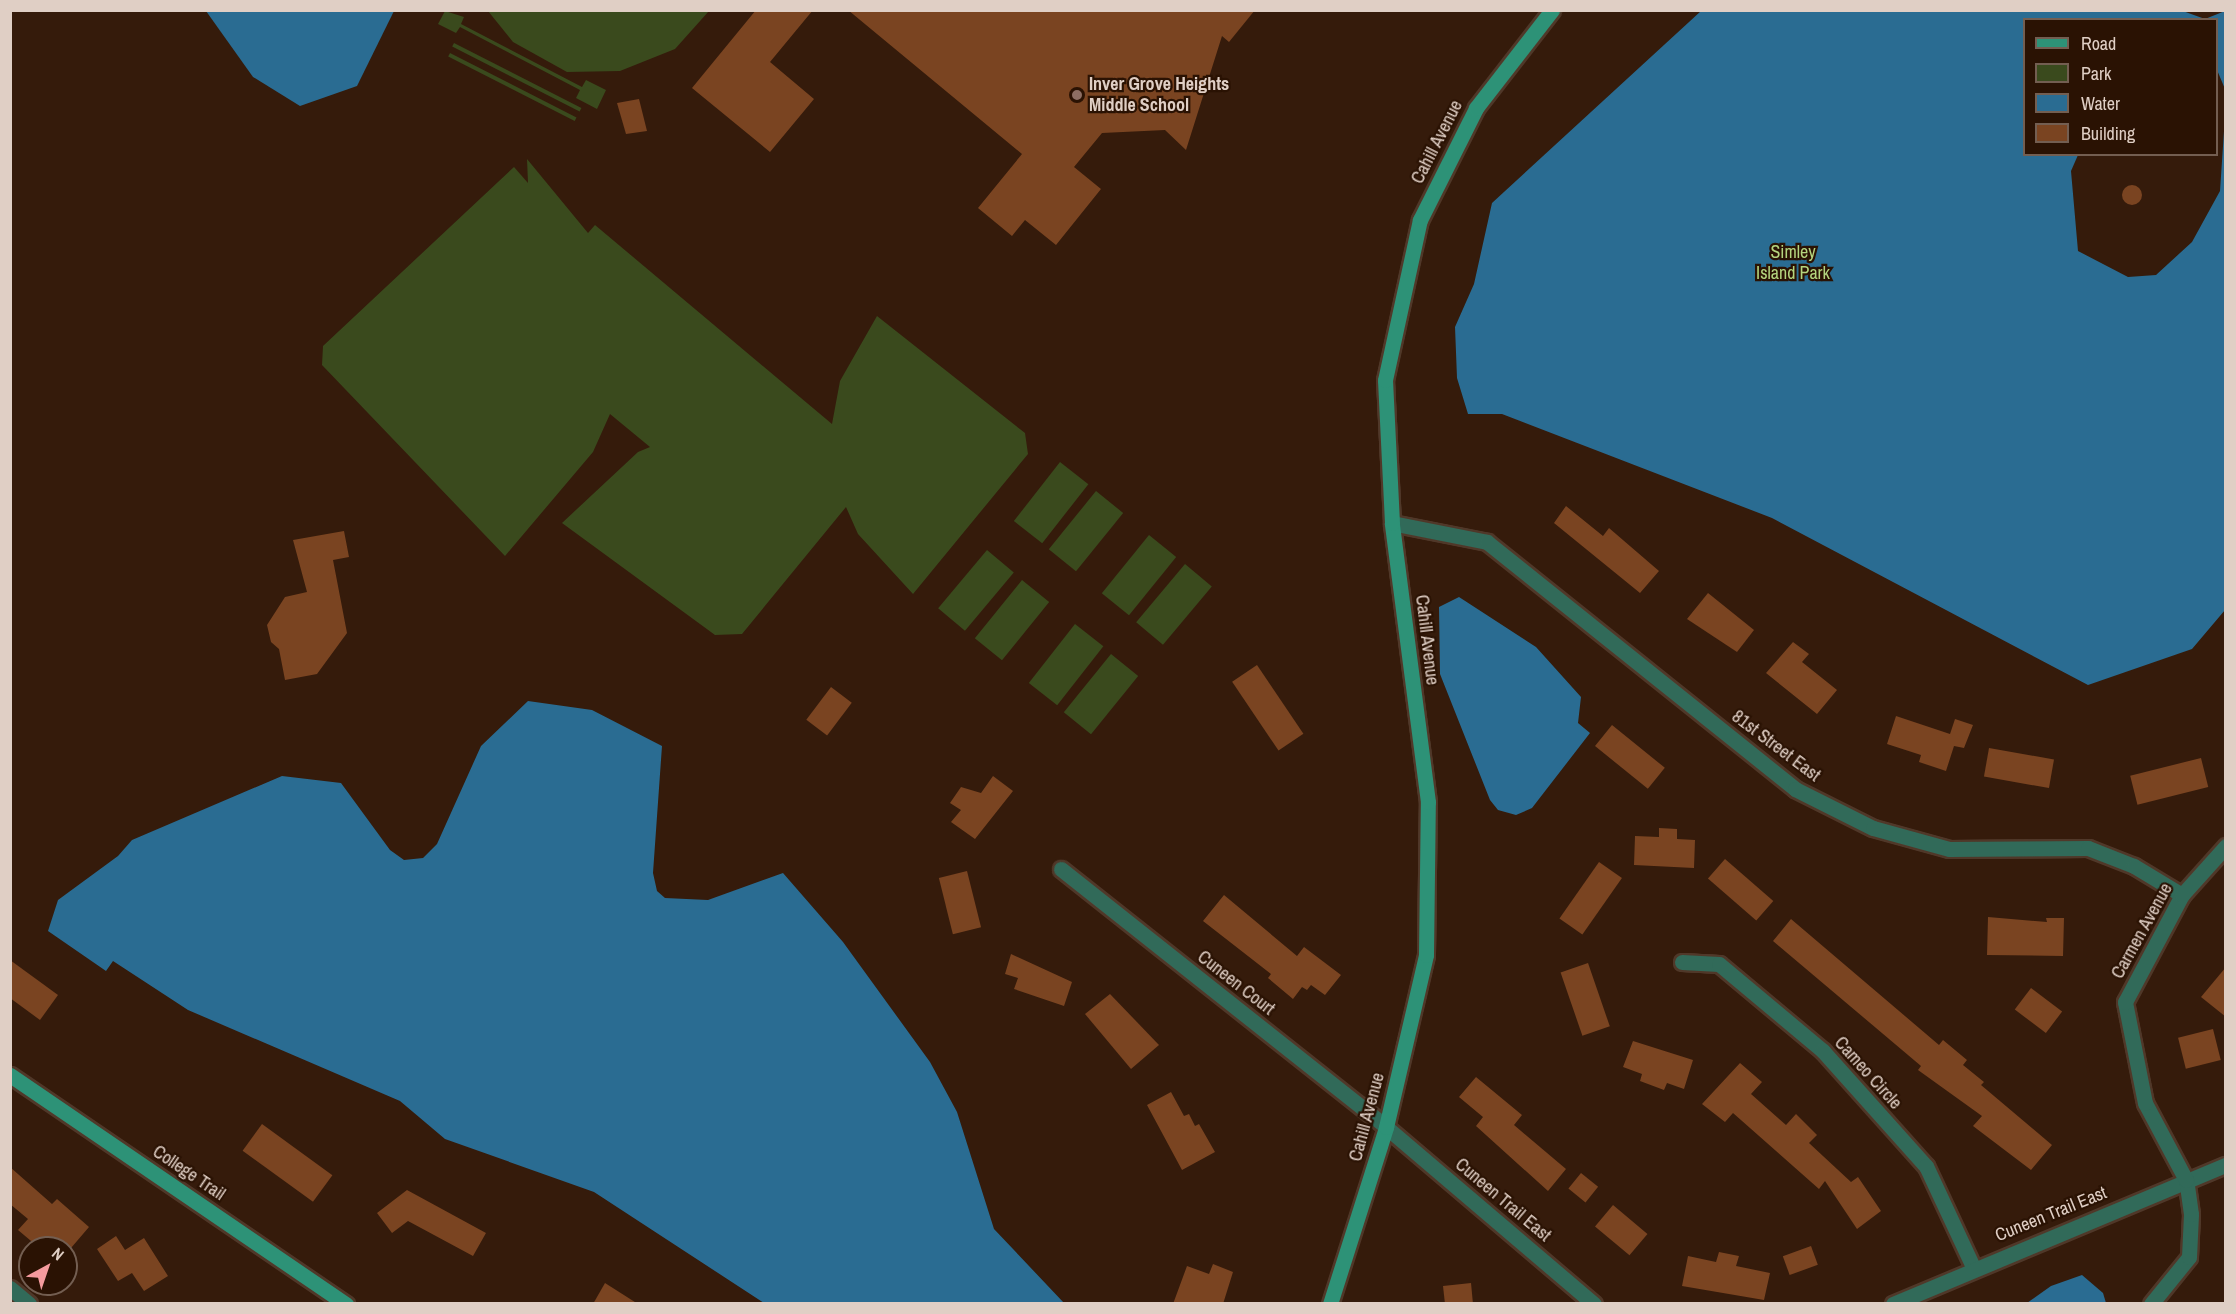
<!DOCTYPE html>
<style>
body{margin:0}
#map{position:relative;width:2236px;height:1314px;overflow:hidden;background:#351b0b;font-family:"Archivo Narrow",sans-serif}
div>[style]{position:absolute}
.green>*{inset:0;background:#3a4a1d;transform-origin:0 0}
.water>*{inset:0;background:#2a6c92}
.building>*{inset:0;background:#7a4421;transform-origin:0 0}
.round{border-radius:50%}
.roads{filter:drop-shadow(2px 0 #503829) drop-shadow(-2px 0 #503829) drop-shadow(0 2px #503829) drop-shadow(0 -2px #503829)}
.street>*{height:15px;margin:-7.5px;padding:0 7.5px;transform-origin:7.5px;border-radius:7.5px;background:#316a59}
.secondary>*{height:15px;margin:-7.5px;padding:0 7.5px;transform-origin:7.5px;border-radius:7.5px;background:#2d9277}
.dots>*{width:16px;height:16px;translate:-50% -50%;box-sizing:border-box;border:3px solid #2a1203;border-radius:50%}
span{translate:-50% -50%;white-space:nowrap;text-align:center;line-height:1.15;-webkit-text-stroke:4.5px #2a1203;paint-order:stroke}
.poi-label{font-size:18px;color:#e0cfc5;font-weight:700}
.left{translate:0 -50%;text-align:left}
.street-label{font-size:18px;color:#e0cfc5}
.park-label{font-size:18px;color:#b4d57e}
.frame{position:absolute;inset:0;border:12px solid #e0cfc5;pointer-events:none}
.legend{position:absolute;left:2023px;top:18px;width:195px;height:138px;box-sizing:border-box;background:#2a1203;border:2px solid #735e51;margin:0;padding:8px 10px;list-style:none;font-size:18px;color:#e0cfc5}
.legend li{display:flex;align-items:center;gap:12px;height:30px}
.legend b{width:30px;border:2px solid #735e51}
.north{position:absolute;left:18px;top:1236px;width:60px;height:60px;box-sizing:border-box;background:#2a1203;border:2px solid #735e51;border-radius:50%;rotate:40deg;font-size:16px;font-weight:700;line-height:24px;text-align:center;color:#e0cfc5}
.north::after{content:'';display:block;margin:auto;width:21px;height:27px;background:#f59b9e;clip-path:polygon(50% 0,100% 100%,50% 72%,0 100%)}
</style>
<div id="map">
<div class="green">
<i style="clip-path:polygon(445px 11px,464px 17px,461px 24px,582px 87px,586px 80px,606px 90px,597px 109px,576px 98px,580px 90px,460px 27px,456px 33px,438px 24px)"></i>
<i style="clip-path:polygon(488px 11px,709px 11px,675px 49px,620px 71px,567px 72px,513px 42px)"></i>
<i style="left:454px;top:43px;width:143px;height:4px;rotate:27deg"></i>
<i style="left:450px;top:53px;width:142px;height:4px;rotate:27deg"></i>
<i style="clip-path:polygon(527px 159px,588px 233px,595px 225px,832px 424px,840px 381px,877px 316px,1025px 433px,1028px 454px,913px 594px,858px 534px,846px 507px,742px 634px,715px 635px,562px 523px,638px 452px,650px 447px,610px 414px,593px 452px,505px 556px,322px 365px,323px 346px,514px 167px,528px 183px)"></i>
<i style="left:1060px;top:462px;width:36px;height:75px;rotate:38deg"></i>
<i style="left:1096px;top:491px;width:35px;height:75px;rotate:39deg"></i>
<i style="left:1149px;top:535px;width:35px;height:75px;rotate:39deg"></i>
<i style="left:987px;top:550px;width:35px;height:76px;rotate:40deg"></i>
<i style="left:1185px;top:564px;width:35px;height:76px;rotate:40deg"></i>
<i style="left:1022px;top:580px;width:35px;height:75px;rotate:39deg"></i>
<i style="left:1075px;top:624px;width:36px;height:75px;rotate:38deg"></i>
<i style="left:1111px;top:654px;width:35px;height:75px;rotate:39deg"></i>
</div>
<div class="water">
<i style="clip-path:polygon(2180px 10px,2205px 19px,2225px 11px,2225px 89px,2217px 70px,2216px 20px,2024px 20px,2024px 154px,2078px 155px,2071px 171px,2078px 251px,2128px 277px,2156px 275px,2192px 242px,2220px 191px,2225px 116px,2225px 610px,2192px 649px,2088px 685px,1772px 518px,1502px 414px,1468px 414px,1457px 378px,1455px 327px,1474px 284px,1492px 203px,1701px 11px)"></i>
<i style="clip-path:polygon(206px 11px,394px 11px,357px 86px,300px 106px,253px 77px)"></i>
<i style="clip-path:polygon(1459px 597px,1536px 647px,1581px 697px,1578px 723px,1590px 733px,1532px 808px,1516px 815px,1498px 810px,1490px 800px,1440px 674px,1439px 607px)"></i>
<i style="clip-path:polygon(528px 701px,592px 710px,662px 746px,653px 873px,657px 891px,665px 898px,708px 900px,783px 873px,843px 942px,930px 1062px,957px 1112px,994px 1229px,1064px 1303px,764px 1303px,594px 1192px,445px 1139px,400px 1101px,188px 1010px,113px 961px,106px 971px,48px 931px,58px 900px,118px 856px,132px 840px,282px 776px,341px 783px,390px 850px,404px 860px,423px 858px,437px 844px,481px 746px)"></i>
<i style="clip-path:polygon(2082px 1275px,2103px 1293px,2106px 1303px,2027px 1303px,2051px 1286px)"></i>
</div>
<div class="building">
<i style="clip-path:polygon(756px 10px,813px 10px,770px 62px,814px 99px,770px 152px,692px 88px)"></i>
<i style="clip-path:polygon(848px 10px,1255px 10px,1229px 42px,1222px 36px,1186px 150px,1165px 130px,1102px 133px,1074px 167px,1101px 189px,1056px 245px,1025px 220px,1012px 236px,978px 208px,1022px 154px)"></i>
<i style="clip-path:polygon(639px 99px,647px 131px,626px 134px,617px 103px)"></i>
<i class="round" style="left:2122px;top:185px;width:20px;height:20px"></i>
<i style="clip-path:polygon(1566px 506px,1603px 536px,1609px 528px,1659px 571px,1640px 593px,1554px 523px)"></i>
<i style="clip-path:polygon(344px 531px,349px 557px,333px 560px,347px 633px,317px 674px,285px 680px,279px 649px,271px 642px,267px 625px,285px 597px,307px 592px,293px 540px)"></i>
<i style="clip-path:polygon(1708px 593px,1754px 630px,1737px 652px,1687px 619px)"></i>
<i style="clip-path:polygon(1793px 642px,1809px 654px,1802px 662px,1837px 690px,1817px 714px,1766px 673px)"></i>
<i style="left:1257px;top:665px;width:83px;height:30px;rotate:56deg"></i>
<i style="left:831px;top:687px;width:26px;height:41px;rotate:37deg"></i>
<i style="clip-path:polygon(1896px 716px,1950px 734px,1955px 719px,1973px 725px,1964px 748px,1954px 746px,1946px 771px,1919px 762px,1921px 755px,1887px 744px)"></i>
<i style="left:1612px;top:725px;width:68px;height:27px;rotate:39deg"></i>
<i style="left:1989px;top:748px;width:66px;height:29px;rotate:10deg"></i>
<i style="left:2201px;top:758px;width:30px;height:73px;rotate:76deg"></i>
<i style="clip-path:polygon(993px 776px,1013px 791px,975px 839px,951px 822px,961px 810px,950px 803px,961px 787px,981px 793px)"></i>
<i style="clip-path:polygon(1659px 828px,1677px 829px,1677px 839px,1695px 840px,1694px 868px,1634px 865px,1635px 836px,1659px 837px)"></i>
<i style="left:1725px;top:859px;width:64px;height:26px;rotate:41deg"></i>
<i style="left:1599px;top:862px;width:28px;height:69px;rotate:35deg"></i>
<i style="left:967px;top:871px;width:58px;height:29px;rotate:76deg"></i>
<i style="clip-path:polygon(1224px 895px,1297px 956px,1304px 947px,1341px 975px,1325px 995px,1311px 985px,1307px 990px,1302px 987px,1293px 999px,1268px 978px,1271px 974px,1203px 921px)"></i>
<i style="clip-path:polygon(1988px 917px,2047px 922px,2046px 918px,2064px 918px,2063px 956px,1987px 955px)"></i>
<i style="clip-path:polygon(1791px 919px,1939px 1045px,1943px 1040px,1967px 1060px,1963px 1065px,1984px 1082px,1981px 1085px,2052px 1145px,2031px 1170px,1973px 1126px,1982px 1116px,1918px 1070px,1921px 1066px,1773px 941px)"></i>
<i style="clip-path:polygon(1011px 954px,1072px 982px,1064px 1006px,1014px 989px,1018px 978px,1005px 974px)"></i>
<i style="clip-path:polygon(10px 960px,58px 995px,40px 1020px,10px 998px)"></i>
<i style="left:1588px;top:963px;width:67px;height:29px;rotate:71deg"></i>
<i style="clip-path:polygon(2226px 967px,2226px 1017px,2201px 997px)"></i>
<i style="left:2031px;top:988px;width:39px;height:27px;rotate:37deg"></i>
<i style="clip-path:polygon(1110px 994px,1159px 1045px,1131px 1069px,1085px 1014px)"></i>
<i style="left:2213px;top:1029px;width:32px;height:36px;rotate:76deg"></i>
<i style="clip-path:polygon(1633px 1041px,1693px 1060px,1684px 1089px,1667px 1083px,1664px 1090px,1640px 1081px,1642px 1074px,1623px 1067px)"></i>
<i style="clip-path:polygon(1740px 1063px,1762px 1082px,1751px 1094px,1786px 1125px,1796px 1114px,1817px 1135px,1809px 1143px,1851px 1182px,1858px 1177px,1881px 1211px,1857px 1229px,1825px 1181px,1819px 1189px,1733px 1113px,1725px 1122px,1702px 1104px)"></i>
<i style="clip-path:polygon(1476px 1077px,1522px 1115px,1514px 1125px,1566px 1169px,1548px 1191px,1476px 1126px,1483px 1117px,1459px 1097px)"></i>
<i style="clip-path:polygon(1171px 1092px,1184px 1116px,1189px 1114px,1195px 1126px,1199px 1124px,1215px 1152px,1182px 1170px,1147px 1105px)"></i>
<i style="left:262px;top:1124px;width:87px;height:33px;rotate:36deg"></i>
<i style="clip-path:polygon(10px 1167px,52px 1204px,57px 1199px,89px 1227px,71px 1248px,55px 1248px,44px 1238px,37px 1246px,18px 1230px,28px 1219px,10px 1204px)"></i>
<i style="left:1581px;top:1173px;width:22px;height:20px;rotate:39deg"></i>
<i style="clip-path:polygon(407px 1190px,486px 1233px,473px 1256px,408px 1221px,392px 1233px,377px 1213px)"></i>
<i style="left:1613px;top:1205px;width:45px;height:28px;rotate:40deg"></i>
<i style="clip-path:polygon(116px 1236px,125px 1250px,144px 1238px,168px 1276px,144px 1291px,132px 1273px,118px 1281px,97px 1249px)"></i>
<i style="left:1811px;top:1246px;width:20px;height:30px;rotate:70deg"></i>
<i style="clip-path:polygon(1719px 1252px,1739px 1256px,1736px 1266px,1770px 1273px,1764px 1300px,1682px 1286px,1688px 1256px,1716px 1262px)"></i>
<i style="clip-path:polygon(1213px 1264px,1233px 1272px,1223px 1304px,1173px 1304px,1187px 1266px,1209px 1274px)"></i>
<i style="clip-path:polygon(605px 1283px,638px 1304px,593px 1304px)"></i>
<i style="clip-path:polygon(1471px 1283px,1473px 1304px,1445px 1304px,1443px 1286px)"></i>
</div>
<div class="roads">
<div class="street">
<i style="left:1392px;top:523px;width:97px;rotate:11.3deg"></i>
<i style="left:1487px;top:542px;width:395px;rotate:38.7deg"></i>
<i style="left:1795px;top:789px;width:87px;rotate:26.6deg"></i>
<i style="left:1873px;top:828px;width:79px;rotate:15.4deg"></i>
<i style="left:1949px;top:849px;width:139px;rotate:-0.4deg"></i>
<i style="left:2088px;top:848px;width:49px;rotate:21.4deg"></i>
<i style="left:2134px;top:866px;width:56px;rotate:31.1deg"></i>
<i style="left:1061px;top:869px;width:415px;rotate:38.4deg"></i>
<i style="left:1386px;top:1127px;width:273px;rotate:40.4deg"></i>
<i style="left:1682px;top:962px;width:37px;rotate:3deg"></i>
<i style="left:1719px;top:964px;width:136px;rotate:39.9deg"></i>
<i style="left:1823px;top:1051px;width:154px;rotate:48.2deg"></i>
<i style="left:1926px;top:1166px;width:111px;rotate:65deg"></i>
<i style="left:10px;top:1288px;width:25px;rotate:40deg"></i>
<i style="left:1893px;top:1304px;width:361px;rotate:-22.7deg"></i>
<i style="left:2151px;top:1304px;width:60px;rotate:-51deg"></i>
<i style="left:2189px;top:1257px;width:43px;rotate:-87.3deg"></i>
<i style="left:2191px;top:1214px;width:34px;rotate:-98deg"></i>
<i style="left:2186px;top:1180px;width:87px;rotate:-118deg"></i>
<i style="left:2145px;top:1103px;width:103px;rotate:-101.2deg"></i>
<i style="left:2125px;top:1002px;width:121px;rotate:-62deg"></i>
<i style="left:2182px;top:895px;width:66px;rotate:-48.1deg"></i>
</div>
<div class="secondary">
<i style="left:10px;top:1075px;width:407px;rotate:34.3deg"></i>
<i style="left:1330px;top:1304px;width:186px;rotate:-72.4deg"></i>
<i style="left:1386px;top:1127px;width:177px;rotate:-76.9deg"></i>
<i style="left:1426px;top:955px;width:153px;rotate:-89.3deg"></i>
<i style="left:1428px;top:802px;width:281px;rotate:-97.4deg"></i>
<i style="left:1392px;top:523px;width:143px;rotate:-92.8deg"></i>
<i style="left:1385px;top:380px;width:164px;rotate:-77.7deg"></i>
<i style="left:1420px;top:220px;width:125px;rotate:-63.4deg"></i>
<i style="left:1476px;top:108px;width:124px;rotate:-52.2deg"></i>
</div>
</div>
<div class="dots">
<i style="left:1077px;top:95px;background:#8d6e63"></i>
</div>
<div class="poi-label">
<span class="left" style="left:1089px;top:95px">Inver Grove Heights<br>Middle School</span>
</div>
<div class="street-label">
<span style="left:1437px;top:142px;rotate:-63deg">Cahill Avenue</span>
<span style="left:1427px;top:640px;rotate:83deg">Cahill Avenue</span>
<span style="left:1776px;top:746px;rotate:37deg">81st Street East</span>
<span style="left:2142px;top:931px;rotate:-61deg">Carmen Avenue</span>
<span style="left:1236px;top:983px;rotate:38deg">Cuneen Court</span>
<span style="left:1868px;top:1073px;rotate:48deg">Cameo Circle</span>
<span style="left:1367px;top:1117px;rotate:-75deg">Cahill Avenue</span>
<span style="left:189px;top:1173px;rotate:34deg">College Trail</span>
<span style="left:1503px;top:1200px;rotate:40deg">Cuneen Trail East</span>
<span style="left:2051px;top:1214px;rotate:-22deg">Cuneen Trail East</span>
</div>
<div class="park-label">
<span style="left:1793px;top:263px">Simley<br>Island Park</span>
</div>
<div class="frame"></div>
<ul class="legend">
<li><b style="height:8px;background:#2d9277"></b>Road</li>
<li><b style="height:16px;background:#3a4a1d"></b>Park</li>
<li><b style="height:16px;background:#2a6c92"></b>Water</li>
<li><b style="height:16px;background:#7a4421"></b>Building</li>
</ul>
<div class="north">N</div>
</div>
